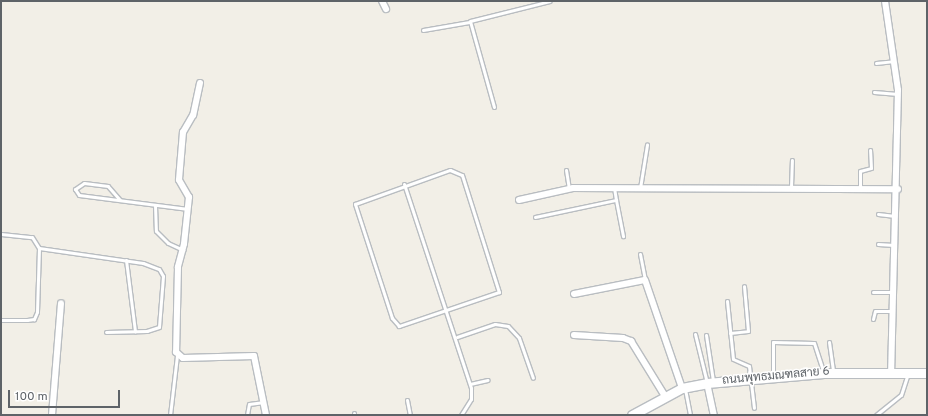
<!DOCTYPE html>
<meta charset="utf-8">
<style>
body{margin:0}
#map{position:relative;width:928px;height:416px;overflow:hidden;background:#f2efe7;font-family:Overpass,Sarabun,sans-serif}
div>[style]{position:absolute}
.roads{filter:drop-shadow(1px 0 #b9bdc1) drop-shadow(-1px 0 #b9bdc1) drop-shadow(0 1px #b9bdc1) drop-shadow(0 -1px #b9bdc1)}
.service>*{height:3px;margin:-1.5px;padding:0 1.5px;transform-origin:1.5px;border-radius:1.5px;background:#fff}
.minor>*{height:6px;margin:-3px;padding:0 3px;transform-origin:3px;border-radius:3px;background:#fff}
.secondary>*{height:9px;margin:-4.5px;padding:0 4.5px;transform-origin:4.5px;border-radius:4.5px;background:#fff}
span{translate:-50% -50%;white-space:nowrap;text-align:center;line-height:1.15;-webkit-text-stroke:3px #fff;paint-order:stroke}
.street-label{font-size:12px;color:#5e6368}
.frame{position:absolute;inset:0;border:2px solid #5e6368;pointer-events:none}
.scale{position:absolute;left:8px;top:390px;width:112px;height:18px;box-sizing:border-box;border:2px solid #5e6368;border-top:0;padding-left:5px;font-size:12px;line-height:14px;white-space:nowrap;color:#5e6368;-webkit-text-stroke:3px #fff;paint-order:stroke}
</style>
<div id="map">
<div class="roads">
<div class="service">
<i style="left:423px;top:30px;width:47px;rotate:-9.9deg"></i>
<i style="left:876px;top:63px;width:18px;rotate:-6deg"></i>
<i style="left:874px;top:92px;width:24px;rotate:5deg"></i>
<i style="left:494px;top:107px;width:89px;rotate:-105.6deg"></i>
<i style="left:470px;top:21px;width:82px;rotate:-14deg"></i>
<i style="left:450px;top:170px;width:13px;rotate:23deg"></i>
<i style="left:462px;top:175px;width:123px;rotate:72.5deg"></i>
<i style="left:499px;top:292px;width:106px;rotate:161.2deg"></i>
<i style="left:399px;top:326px;width:11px;rotate:-131deg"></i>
<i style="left:392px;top:318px;width:120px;rotate:-108deg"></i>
<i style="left:355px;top:204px;width:101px;rotate:-19.7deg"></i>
<i style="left:566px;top:170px;width:19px;rotate:81deg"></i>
<i style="left:404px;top:184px;width:215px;rotate:71.8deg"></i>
<i style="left:471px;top:388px;width:11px;rotate:90deg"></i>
<i style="left:471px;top:399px;width:19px;rotate:122deg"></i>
<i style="left:791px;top:187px;width:27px;rotate:-88deg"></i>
<i style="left:860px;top:187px;width:16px;rotate:-90deg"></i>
<i style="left:860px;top:171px;width:11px;rotate:-15deg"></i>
<i style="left:871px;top:168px;width:18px;rotate:-93deg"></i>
<i style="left:640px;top:188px;width:44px;rotate:-80.8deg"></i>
<i style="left:120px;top:200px;width:18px;rotate:-131deg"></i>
<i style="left:108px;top:186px;width:24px;rotate:-173deg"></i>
<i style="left:84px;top:183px;width:11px;rotate:146deg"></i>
<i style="left:75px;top:189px;width:7px;rotate:56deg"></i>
<i style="left:79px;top:195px;width:110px;rotate:7.3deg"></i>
<i style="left:616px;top:200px;width:37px;rotate:79deg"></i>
<i style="left:155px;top:205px;width:26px;rotate:88deg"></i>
<i style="left:156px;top:231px;width:17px;rotate:45deg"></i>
<i style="left:168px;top:243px;width:17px;rotate:25deg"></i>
<i style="left:878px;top:214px;width:17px;rotate:7deg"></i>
<i style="left:535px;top:217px;width:83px;rotate:-11.9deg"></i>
<i style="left:616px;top:200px;width:12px;rotate:-99deg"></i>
<i style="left:1px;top:234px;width:31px;rotate:6deg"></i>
<i style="left:32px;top:237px;width:13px;rotate:58deg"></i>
<i style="left:39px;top:248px;width:64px;rotate:91.8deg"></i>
<i style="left:37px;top:312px;width:8px;rotate:113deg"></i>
<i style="left:34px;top:319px;width:7px;rotate:172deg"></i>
<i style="left:27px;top:320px;width:26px;rotate:180deg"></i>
<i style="left:878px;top:244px;width:16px;rotate:4deg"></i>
<i style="left:39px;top:248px;width:105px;rotate:8.2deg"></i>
<i style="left:143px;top:263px;width:17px;rotate:21deg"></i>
<i style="left:159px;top:269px;width:8px;rotate:60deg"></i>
<i style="left:163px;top:276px;width:51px;rotate:94.5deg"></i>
<i style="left:159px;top:327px;width:13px;rotate:162deg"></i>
<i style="left:147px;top:331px;width:41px;rotate:178.6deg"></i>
<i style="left:640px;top:254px;width:26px;rotate:79deg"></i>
<i style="left:126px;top:260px;width:72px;rotate:82.8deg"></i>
<i style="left:873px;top:292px;width:21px"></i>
<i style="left:727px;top:301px;width:58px;rotate:84.1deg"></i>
<i style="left:733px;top:359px;width:17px;rotate:24deg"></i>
<i style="left:749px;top:366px;width:42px;rotate:83.2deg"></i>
<i style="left:873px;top:319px;width:8px;rotate:-76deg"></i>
<i style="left:875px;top:311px;width:18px"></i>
<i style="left:730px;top:333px;width:18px;rotate:-6deg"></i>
<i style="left:748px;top:331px;width:45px;rotate:-95.1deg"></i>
<i style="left:695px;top:334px;width:50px;rotate:76.2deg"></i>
<i style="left:706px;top:335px;width:47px;rotate:81.3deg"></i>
<i style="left:457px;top:337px;width:40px;rotate:-18.9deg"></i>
<i style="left:495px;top:324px;width:13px;rotate:9deg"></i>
<i style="left:508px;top:326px;width:16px;rotate:47deg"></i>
<i style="left:519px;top:338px;width:42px;rotate:70.7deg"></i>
<i style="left:829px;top:342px;width:30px;rotate:82deg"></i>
<i style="left:773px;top:377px;width:35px;rotate:-90deg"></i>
<i style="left:773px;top:342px;width:41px;rotate:1.4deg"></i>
<i style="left:814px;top:343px;width:29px;rotate:72deg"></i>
<i style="left:470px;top:384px;width:18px;rotate:-13deg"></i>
<i style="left:685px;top:389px;width:26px;rotate:79deg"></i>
<i style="left:407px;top:400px;width:15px;rotate:79deg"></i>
<i style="left:354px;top:413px;width:2px;rotate:90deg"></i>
<i style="left:170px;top:415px;width:60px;rotate:-83.3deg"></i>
<i style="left:247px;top:415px;width:11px;rotate:-80deg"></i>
<i style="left:249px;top:404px;width:15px;rotate:-8deg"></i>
<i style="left:876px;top:415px;width:32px;rotate:-39deg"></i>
<i style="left:901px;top:395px;width:22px;rotate:-72deg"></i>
</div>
<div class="minor">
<i style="left:382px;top:1px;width:9px;rotate:63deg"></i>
<i style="left:885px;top:1px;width:90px;rotate:81.7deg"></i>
<i style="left:898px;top:90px;width:281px;rotate:91.4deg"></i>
<i style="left:200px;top:83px;width:33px;rotate:102deg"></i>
<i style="left:193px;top:115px;width:20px;rotate:120deg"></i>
<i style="left:183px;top:132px;width:48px;rotate:94.8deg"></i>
<i style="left:179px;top:180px;width:20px;rotate:60deg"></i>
<i style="left:189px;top:197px;width:47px;rotate:96.1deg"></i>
<i style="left:184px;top:244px;width:24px;rotate:105deg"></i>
<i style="left:178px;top:267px;width:85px;rotate:91.3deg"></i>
<i style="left:176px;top:352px;width:9px;rotate:41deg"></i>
<i style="left:183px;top:358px;width:71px;rotate:-1.6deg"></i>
<i style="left:254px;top:356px;width:60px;rotate:78.5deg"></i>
<i style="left:519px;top:200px;width:55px;rotate:-12.5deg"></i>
<i style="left:573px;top:188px;width:325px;rotate:0.2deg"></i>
<i style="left:574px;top:294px;width:72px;rotate:-11.2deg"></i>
<i style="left:645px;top:280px;width:114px;rotate:71.1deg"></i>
<i style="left:574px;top:335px;width:49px;rotate:3.5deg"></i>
<i style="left:623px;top:338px;width:9px;rotate:21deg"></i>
<i style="left:631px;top:341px;width:65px;rotate:58.3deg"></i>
<i style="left:707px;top:383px;width:33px;rotate:78deg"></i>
<i style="left:52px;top:415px;width:112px;rotate:-85.4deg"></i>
</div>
<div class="secondary">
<i style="left:632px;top:415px;width:57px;rotate:-28.4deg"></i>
<i style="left:682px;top:388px;width:25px;rotate:-11deg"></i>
<i style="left:707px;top:383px;width:117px;rotate:-4.9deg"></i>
<i style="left:824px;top:373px;width:103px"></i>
</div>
</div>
<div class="street-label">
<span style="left:776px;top:377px;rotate:-5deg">ถนนพุทธมณฑลสาย 6</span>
</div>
<div class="frame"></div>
<div class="scale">100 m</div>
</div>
